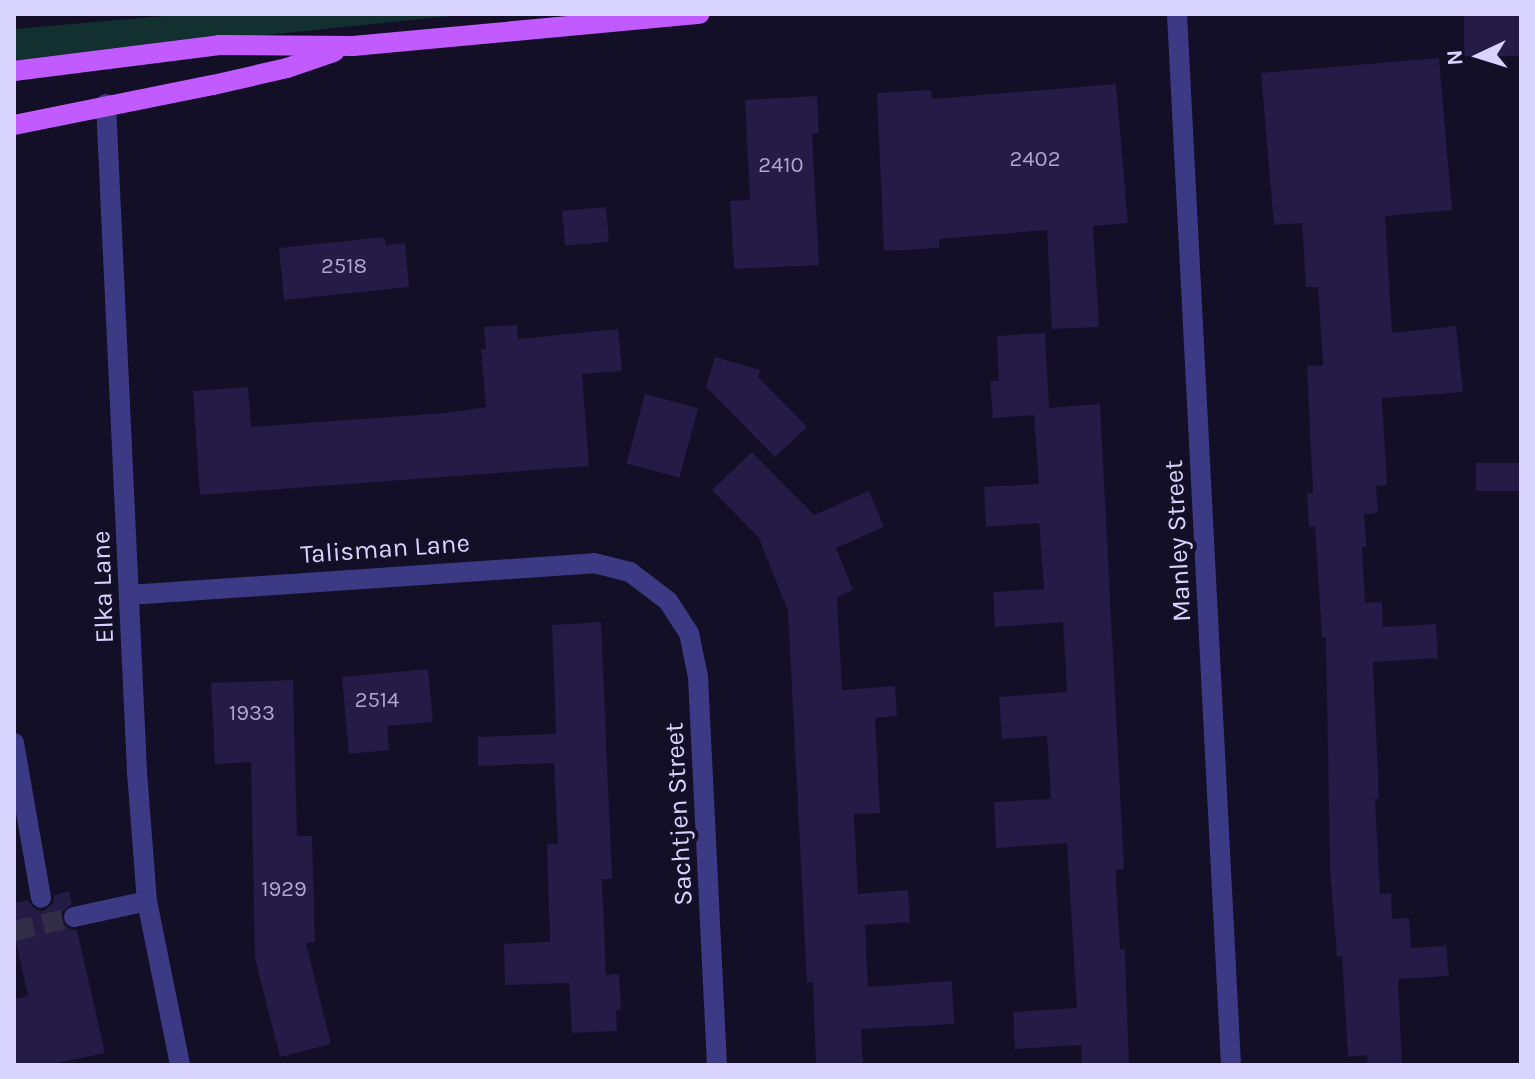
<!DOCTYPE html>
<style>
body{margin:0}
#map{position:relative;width:1535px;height:1079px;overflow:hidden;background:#130f26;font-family:Karla,sans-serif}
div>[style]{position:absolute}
.green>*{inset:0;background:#12302f}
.building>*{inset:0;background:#241b47;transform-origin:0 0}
.minor-tunnel>*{height:20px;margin-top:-10px;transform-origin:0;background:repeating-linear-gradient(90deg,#312d47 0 20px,transparent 0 30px)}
.minor>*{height:20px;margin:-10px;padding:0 10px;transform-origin:10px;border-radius:10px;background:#3d3a85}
.major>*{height:20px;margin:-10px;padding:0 10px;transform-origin:10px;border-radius:10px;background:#c25bff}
span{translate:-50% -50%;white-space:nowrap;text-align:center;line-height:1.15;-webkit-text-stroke:8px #130f26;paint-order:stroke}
.number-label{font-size:22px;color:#aca6d1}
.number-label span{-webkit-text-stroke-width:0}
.street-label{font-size:26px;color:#d9d4ff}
.frame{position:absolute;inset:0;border:16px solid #d9d4ff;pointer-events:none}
.north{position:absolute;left:1439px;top:16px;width:80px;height:80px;-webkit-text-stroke:6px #130f26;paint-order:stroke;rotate:266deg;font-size:22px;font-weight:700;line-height:32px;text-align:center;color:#d9d4ff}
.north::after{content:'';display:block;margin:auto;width:28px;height:36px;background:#d9d4ff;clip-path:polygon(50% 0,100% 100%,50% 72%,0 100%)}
</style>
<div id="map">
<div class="green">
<i style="clip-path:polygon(187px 14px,470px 14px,14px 61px,14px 29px)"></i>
</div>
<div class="building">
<i style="left:1464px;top:14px;width:57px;height:42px"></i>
<i style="clip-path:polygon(1439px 58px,1452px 210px,1385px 216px,1392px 333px,1456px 326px,1463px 392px,1382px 398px,1387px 485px,1376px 486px,1378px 513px,1364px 514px,1367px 547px,1362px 547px,1365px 603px,1382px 602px,1383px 627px,1436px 624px,1438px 658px,1373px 662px,1379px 799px,1375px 799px,1380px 894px,1391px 893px,1392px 919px,1409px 918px,1411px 948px,1446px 946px,1449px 976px,1398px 979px,1402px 1065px,1368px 1065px,1367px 1055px,1348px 1057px,1342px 956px,1337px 957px,1330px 868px,1326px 637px,1322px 637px,1315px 526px,1309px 527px,1307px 493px,1313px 493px,1307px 366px,1323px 365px,1318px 287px,1306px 287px,1302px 223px,1274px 225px,1261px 73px)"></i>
<i style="clip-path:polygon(1116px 84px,1128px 223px,1093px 226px,1099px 327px,1052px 329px,1047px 230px,939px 239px,939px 248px,884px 251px,877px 93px,931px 90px,932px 99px)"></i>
<i style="clip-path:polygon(817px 96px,819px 133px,812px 133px,819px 265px,734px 269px,730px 201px,750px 200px,745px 100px)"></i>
<i style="left:606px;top:207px;width:35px;height:44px;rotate:85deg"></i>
<i style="clip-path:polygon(384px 237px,386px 245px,405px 243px,409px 287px,284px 300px,279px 248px)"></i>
<i style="clip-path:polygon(517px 325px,518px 339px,618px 329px,622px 371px,582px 374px,589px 466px,200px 495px,193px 391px,248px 387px,251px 427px,446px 413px,486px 407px,481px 349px,486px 349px,484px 327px)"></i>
<i style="clip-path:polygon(1045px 333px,1049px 408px,1100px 404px,1124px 869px,1116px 869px,1116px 883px,1120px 949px,1125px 949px,1129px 1065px,1082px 1065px,1081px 1045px,1015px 1049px,1013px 1012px,1077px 1008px,1067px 843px,996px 848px,994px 802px,1051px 799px,1047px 736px,1002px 739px,999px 697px,1067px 692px,1063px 622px,995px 627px,993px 592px,1044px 589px,1039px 523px,986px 527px,984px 487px,1039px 484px,1034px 415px,993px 418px,990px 381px,999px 381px,997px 336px)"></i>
<i style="clip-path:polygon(715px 357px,760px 370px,758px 377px,807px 427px,775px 457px,706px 387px)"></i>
<i style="left:645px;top:394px;width:55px;height:72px;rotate:15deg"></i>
<i style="clip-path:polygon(752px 452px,814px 515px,869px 491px,884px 527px,836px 548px,853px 590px,837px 597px,842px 690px,895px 686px,897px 716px,875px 718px,880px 813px,854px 814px,858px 894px,908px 890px,910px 922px,865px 925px,868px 987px,952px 981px,954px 1024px,861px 1029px,863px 1065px,816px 1065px,813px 982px,807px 983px,788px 611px,759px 538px,712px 490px)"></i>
<i style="left:1521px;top:463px;width:28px;height:45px;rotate:90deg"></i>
<i style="clip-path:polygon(601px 622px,612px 879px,602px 879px,606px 975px,619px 974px,621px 1010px,616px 1010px,617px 1031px,572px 1033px,569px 983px,505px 985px,504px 944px,550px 942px,547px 844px,558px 844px,554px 763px,478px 766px,478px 737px,556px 734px,552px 625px)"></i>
<i style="clip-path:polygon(428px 669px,433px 722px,387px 726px,389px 750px,349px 754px,342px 677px)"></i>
<i style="clip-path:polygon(293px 680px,297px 836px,312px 836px,315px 942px,306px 943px,331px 1044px,280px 1057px,255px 958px,251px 762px,215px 764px,211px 683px)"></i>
<i style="clip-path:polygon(69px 891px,72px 904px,62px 912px,62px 921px,69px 929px,77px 930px,105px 1053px,48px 1065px,14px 1065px,14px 999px,28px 996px,14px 933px,14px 903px,28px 900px,36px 910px,44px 911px,53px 903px,54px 895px)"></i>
</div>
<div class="minor-tunnel">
<i style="left:14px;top:931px;width:62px;rotate:-13.1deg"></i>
</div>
<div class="minor">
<i style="left:1177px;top:14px;width:1052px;rotate:87.06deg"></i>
<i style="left:106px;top:104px;width:669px;rotate:87.34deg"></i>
<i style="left:137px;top:772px;width:129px;rotate:85.6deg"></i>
<i style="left:147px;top:901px;width:167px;rotate:78.6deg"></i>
<i style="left:129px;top:595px;width:466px;rotate:-3.9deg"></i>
<i style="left:594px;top:563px;width:37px;rotate:14deg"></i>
<i style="left:630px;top:572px;width:48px;rotate:37.3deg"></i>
<i style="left:668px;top:601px;width:38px;rotate:57deg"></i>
<i style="left:689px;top:633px;width:45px;rotate:78.4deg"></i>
<i style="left:698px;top:677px;width:388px;rotate:87.2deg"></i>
<i style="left:14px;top:743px;width:157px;rotate:80.1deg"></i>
<i style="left:74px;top:917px;width:75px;rotate:-12.4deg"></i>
</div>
<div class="major">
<i style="left:14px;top:71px;width:207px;rotate:-7.2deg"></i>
<i style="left:219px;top:45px;width:134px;rotate:0.4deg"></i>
<i style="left:353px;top:46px;width:348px;rotate:-5.3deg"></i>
<i style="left:14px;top:125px;width:203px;rotate:-11.4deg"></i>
<i style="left:213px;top:85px;width:76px;rotate:-12.9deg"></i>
<i style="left:287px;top:68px;width:50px;rotate:-18.8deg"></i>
</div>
<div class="number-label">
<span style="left:1035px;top:160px">2402</span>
<span style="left:781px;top:166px">2410</span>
<span style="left:344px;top:267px">2518</span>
<span style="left:377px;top:701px">2514</span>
<span style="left:252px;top:714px">1933</span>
<span style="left:284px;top:890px">1929</span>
</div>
<div class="street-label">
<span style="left:1178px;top:541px;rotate:-93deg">Manley Street</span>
<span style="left:385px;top:549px;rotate:-4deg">Talisman Lane</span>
<span style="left:103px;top:587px;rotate:-92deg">Elka Lane</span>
<span style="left:679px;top:814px;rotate:-93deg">Sachtjen Street</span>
</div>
<div class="frame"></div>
<div class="north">N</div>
</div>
